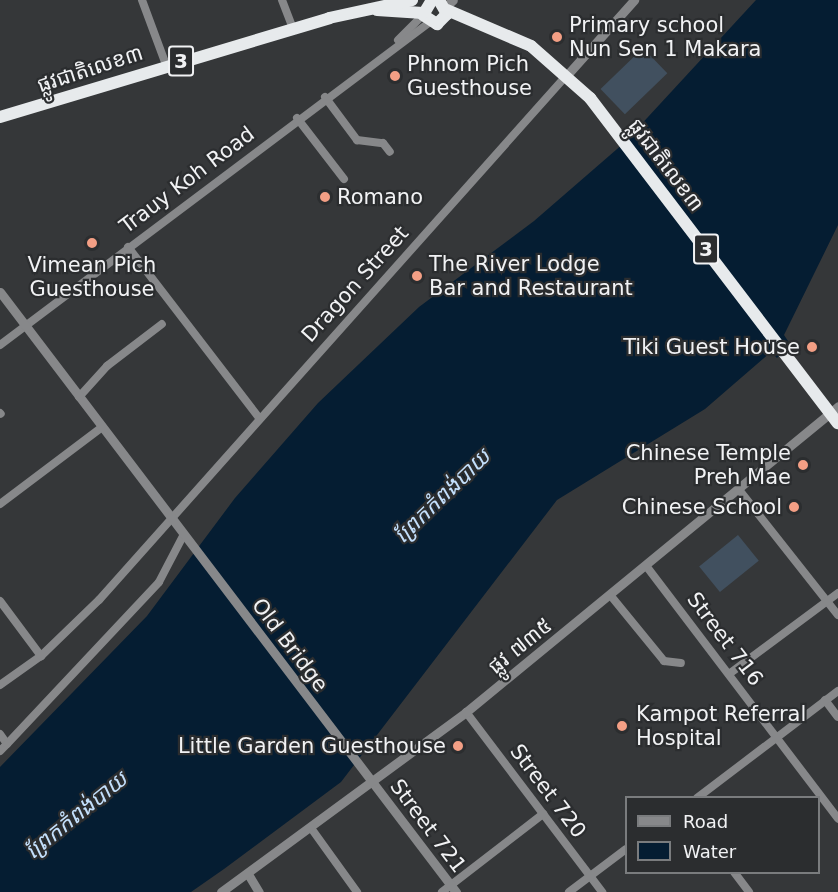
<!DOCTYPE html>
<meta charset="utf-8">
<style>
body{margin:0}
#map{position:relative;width:838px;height:892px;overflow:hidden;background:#353739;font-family:"DejaVu Sans","Noto Sans Khmer",sans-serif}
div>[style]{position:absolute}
.green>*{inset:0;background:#41505f;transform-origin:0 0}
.water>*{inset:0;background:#051d32}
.minor>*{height:8px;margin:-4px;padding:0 4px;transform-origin:4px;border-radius:4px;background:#87888a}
.tertiary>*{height:9px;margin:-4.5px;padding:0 4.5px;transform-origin:4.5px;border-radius:4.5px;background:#87888a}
.trunk>*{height:12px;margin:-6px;padding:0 6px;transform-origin:6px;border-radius:6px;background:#e7eaec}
.dots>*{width:16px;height:16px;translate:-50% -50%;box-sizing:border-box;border:3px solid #2b2d2f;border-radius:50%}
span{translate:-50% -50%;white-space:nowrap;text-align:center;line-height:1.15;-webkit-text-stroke:4.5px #2b2d2f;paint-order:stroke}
.shield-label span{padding:2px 4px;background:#2b2d2f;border:2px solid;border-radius:4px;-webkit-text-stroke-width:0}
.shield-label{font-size:20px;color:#f1f2f4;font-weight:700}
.poi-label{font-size:21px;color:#f1f2f4}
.left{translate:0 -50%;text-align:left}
.right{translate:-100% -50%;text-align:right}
.street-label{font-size:21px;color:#f1f2f4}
.water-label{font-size:22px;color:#c3dffb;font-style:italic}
.legend{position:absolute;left:625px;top:796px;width:195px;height:78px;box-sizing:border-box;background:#2b2d2f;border:2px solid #7a7c7e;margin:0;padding:8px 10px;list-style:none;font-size:18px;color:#f1f2f4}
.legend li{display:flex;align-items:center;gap:12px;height:30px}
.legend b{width:30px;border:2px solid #7a7c7e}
</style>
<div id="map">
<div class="green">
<i style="left:643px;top:48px;width:35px;height:59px;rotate:46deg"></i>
<i style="left:738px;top:535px;width:33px;height:50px;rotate:51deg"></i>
</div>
<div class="water">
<i style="clip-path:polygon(756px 0,838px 0,838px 225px,784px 335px,790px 344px,777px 358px,771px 352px,705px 409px,557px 500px,341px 782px,224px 869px,191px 892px,0 892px,0 767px,147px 616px,235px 498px,318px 403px,419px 307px,534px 221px,624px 143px)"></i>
</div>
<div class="minor">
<i style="left:142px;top:0;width:69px;rotate:69.7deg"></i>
<i style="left:282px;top:0;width:31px;rotate:69deg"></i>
<i style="left:398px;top:40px;width:35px;rotate:-45deg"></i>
<i style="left:325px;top:97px;width:54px;rotate:53.3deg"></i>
<i style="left:357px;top:140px;width:26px;rotate:7deg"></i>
<i style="left:383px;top:143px;width:11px;rotate:52deg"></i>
<i style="left:297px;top:118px;width:77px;rotate:52.4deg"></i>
<i style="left:128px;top:247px;width:215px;rotate:52.5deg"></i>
<i style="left:0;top:345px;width:538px;rotate:-36.91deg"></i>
<i style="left:79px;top:397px;width:42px;rotate:-47.9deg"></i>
<i style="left:107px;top:366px;width:69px;rotate:-37.4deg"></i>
<i style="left:0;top:413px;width:1px;rotate:45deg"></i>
<i style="left:740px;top:491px;width:158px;rotate:51.7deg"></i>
<i style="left:0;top:504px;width:128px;rotate:-37deg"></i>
<i style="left:647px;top:567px;width:316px;rotate:52.8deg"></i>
<i style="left:611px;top:596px;width:84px;rotate:50.8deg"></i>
<i style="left:664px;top:661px;width:17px;rotate:7deg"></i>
<i style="left:0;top:601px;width:69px;rotate:53.3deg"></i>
<i style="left:729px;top:674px;width:136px;rotate:-36.6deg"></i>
<i style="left:0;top:685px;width:50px;rotate:-35.3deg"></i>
<i style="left:41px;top:656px;width:81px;rotate:-44deg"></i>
<i style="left:99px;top:600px;width:703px;rotate:-48.29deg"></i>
<i style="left:825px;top:700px;width:21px;rotate:53deg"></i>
<i style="left:466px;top:712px;width:226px;rotate:52.9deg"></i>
<i style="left:0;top:734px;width:12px;rotate:55deg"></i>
<i style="left:7px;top:744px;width:10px;rotate:135deg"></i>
<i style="left:7px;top:744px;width:222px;rotate:-46.8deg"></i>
<i style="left:159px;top:582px;width:52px;rotate:-62.4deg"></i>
<i style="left:697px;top:798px;width:177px;rotate:-37.2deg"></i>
<i style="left:311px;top:828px;width:79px;rotate:54.3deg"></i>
<i style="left:734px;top:872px;width:25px;rotate:53deg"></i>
<i style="left:442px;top:892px;width:128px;rotate:-37.7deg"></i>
<i style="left:569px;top:892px;width:71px;rotate:-37deg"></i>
</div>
<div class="tertiary">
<i style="left:446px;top:6px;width:9px;rotate:-41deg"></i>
<i style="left:567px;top:75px;width:101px;rotate:-48.2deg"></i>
<i style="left:0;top:292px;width:754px;rotate:52.77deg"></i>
<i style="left:248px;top:874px;width:21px;rotate:59deg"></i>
<i style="left:221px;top:892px;width:304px;rotate:-36.3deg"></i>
<i style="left:466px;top:712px;width:482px;rotate:-39.4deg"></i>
</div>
<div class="trunk">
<i style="left:432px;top:0;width:17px;rotate:121deg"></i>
<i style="left:423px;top:15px;width:17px;rotate:33deg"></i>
<i style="left:437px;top:24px;width:14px;rotate:-45deg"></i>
<i style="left:447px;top:14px;width:16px;rotate:-120deg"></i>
<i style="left:377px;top:10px;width:46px;rotate:3.7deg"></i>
<i style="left:447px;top:10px;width:91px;rotate:23.2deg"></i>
<i style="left:531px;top:46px;width:79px;rotate:41.4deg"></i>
<i style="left:590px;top:98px;width:409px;rotate:52.7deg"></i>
<i style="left:0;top:117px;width:344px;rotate:-16.7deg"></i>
<i style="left:329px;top:18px;width:85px;rotate:-12.2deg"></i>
</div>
<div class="dots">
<i style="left:557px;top:37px;background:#f39f85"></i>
<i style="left:395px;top:76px;background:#f39f85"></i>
<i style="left:325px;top:197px;background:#f39f85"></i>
<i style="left:92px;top:243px;background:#f39f85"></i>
<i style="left:417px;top:276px;background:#f39f85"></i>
<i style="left:812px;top:347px;background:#f39f85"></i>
<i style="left:803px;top:465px;background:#f39f85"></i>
<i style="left:794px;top:507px;background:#f39f85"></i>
<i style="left:622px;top:726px;background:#f39f85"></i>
<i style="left:458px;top:746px;background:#f39f85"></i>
</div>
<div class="shield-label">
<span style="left:181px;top:61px">3</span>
<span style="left:706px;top:249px">3</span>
</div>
<div class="poi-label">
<span class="left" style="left:569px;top:37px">Primary school<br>Nun Sen 1 Makara</span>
<span class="left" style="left:407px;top:76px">Phnom Pich<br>Guesthouse</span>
<span class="left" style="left:337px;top:197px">Romano</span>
<span class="left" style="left:429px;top:276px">The River Lodge<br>Bar and Restaurant</span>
<span style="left:92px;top:277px">Vimean Pich<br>Guesthouse</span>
<span class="right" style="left:800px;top:347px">Tiki Guest House</span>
<span class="right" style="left:791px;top:465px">Chinese Temple<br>Preh Mae</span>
<span class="right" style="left:782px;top:507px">Chinese School</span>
<span class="left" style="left:636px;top:726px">Kampot Referral<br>Hospital</span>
<span class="right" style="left:446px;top:746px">Little Garden Guesthouse</span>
</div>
<div class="street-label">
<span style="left:90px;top:69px;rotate:-18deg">ផ្លូវជាតិលេខ៣</span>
<span style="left:666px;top:165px;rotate:53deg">ផ្លូវជាតិលេខ៣</span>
<span style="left:187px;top:180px;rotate:-37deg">Trauy Koh Road</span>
<span style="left:355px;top:284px;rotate:-48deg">Dragon Street</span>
<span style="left:725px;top:639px;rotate:53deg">Street 716</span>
<span style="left:290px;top:645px;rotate:53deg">Old Bridge</span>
<span style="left:520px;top:646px;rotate:-39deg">ផ្លូវ ៧៣៥</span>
<span style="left:548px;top:791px;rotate:53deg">Street 720</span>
<span style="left:428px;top:826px;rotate:53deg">Street 721</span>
</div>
<div class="water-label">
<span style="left:442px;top:496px;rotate:-44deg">ព្រែកកំពង់បាយ</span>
<span style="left:76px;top:815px;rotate:-39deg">ព្រែកកំពង់បាយ</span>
</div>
<ul class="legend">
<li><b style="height:8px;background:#87888a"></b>Road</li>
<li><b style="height:16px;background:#051d32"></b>Water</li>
</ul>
</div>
